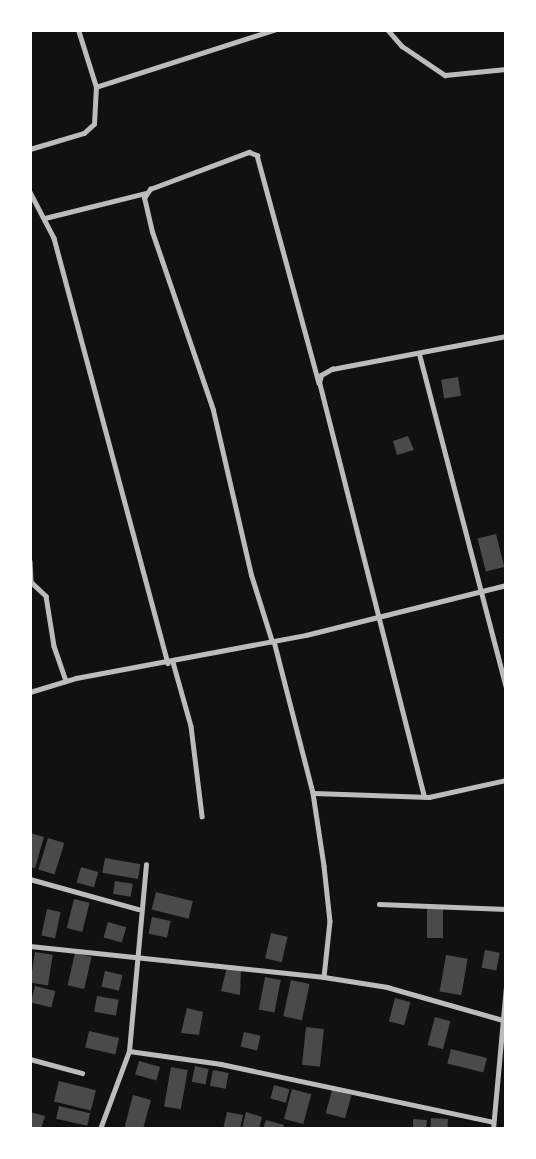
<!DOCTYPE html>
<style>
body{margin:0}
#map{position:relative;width:536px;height:1159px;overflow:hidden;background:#111;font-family:"Alegreya Sans",sans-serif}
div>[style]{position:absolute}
.building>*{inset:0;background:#4a4a4a;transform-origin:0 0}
.minor>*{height:4.5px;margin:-2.25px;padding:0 2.25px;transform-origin:2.25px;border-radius:2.25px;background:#bcbcbc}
span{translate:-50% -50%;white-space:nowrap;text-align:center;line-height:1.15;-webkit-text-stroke:6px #fff;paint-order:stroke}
.frame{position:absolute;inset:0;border:32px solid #fff;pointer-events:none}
</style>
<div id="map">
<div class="building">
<i style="left:458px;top:377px;width:19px;height:17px;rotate:81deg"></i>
<i style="clip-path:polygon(408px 436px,414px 450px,397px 455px,393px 441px)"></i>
<i style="left:496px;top:534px;width:34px;height:19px;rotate:76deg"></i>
<i style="clip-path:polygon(30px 833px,44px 837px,35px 868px,30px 867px)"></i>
<i style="left:48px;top:838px;width:17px;height:33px;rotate:17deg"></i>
<i style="left:105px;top:858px;width:36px;height:15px;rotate:10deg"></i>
<i style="left:81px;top:867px;width:18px;height:16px;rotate:16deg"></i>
<i style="left:115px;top:881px;width:18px;height:13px;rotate:9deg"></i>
<i style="left:156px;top:892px;width:38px;height:18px;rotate:14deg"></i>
<i style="left:74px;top:899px;width:16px;height:30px;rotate:14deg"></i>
<i style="left:427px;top:908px;width:16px;height:30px"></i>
<i style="left:47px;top:909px;width:14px;height:27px;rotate:12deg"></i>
<i style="left:152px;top:917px;width:19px;height:17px;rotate:12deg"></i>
<i style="left:108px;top:922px;width:19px;height:16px;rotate:16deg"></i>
<i style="left:271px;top:933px;width:17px;height:26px;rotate:13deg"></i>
<i style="left:485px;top:950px;width:15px;height:18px;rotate:11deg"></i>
<i style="left:35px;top:952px;width:18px;height:31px;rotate:9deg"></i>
<i style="left:75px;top:953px;width:17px;height:33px;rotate:13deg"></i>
<i style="left:446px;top:955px;width:22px;height:37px;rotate:10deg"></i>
<i style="clip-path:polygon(227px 967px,241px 969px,240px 995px,221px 991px)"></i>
<i style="left:105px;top:971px;width:18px;height:16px;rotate:13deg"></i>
<i style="left:265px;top:977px;width:16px;height:33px;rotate:11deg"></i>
<i style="left:291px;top:980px;width:19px;height:37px;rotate:12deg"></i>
<i style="left:35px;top:986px;width:21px;height:17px;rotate:14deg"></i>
<i style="left:97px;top:996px;width:22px;height:16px;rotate:10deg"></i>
<i style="left:395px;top:998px;width:16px;height:24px;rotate:15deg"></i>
<i style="clip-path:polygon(187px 1008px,203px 1012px,199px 1035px,181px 1033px)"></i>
<i style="left:435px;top:1017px;width:16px;height:29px;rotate:15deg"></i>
<i style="left:306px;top:1027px;width:18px;height:38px;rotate:6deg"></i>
<i style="left:89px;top:1031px;width:31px;height:17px;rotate:13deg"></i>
<i style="left:244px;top:1032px;width:17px;height:15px;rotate:13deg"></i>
<i style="left:451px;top:1049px;width:37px;height:15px;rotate:14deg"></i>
<i style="left:139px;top:1061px;width:22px;height:14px;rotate:16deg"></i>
<i style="left:195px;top:1066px;width:14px;height:16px;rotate:12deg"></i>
<i style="left:171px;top:1067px;width:17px;height:40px;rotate:10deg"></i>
<i style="left:213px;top:1070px;width:16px;height:16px;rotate:11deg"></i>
<i style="left:59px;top:1081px;width:38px;height:21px;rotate:14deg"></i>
<i style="left:274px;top:1085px;width:16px;height:14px;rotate:15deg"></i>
<i style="left:292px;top:1089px;width:20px;height:31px;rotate:15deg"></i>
<i style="left:332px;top:1090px;width:20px;height:24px;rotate:15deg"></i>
<i style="clip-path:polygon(133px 1095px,151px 1100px,143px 1129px,124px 1129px)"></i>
<i style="left:59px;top:1106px;width:32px;height:13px;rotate:13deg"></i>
<i style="clip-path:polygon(30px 1112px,45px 1116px,41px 1129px,30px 1129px)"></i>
<i style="clip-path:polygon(227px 1112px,243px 1115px,240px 1129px,223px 1129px)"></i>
<i style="clip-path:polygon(246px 1112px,262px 1117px,259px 1129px,242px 1129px)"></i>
<i style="left:431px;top:1118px;width:17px;height:11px;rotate:3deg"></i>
<i style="clip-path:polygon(413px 1119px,427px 1120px,426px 1129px,413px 1129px)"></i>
<i style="clip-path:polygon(266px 1120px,284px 1125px,283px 1129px,263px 1129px)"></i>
</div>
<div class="minor">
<i style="left:388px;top:30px;width:21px;rotate:49deg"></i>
<i style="left:402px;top:46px;width:52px;rotate:34deg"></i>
<i style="left:445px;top:75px;width:61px;rotate:-5.6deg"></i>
<i style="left:96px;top:87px;width:187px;rotate:-17.8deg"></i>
<i style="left:30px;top:149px;width:56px;rotate:-16.5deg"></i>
<i style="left:84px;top:133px;width:13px;rotate:-42deg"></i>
<i style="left:94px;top:124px;width:37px;rotate:-87deg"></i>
<i style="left:96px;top:87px;width:60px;rotate:-107.5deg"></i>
<i style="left:30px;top:192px;width:52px;rotate:62.4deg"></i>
<i style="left:54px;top:238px;width:440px;rotate:75deg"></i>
<i style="left:45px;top:218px;width:104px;rotate:-13.9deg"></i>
<i style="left:420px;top:356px;width:341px;rotate:75.4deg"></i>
<i style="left:30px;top:561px;width:20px;rotate:87deg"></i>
<i style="left:30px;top:581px;width:22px;rotate:43deg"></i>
<i style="left:46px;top:596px;width:51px;rotate:80.9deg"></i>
<i style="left:54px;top:646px;width:37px;rotate:71deg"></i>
<i style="left:274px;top:641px;width:157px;rotate:75.6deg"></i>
<i style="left:313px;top:793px;width:74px;rotate:81.4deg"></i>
<i style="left:324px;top:866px;width:55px;rotate:83.8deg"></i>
<i style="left:330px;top:921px;width:56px;rotate:96.1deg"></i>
<i style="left:272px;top:642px;width:70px;rotate:-107.4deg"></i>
<i style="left:251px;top:575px;width:169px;rotate:-103deg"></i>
<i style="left:213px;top:410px;width:188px;rotate:-108.9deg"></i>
<i style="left:152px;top:232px;width:35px;rotate:-103deg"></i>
<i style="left:144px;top:198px;width:11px;rotate:-56deg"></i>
<i style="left:150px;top:189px;width:106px;rotate:-20.5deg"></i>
<i style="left:249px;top:152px;width:9px;rotate:21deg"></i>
<i style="left:257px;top:155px;width:236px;rotate:74.8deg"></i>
<i style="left:173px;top:662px;width:66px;rotate:74.3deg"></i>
<i style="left:191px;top:726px;width:91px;rotate:83deg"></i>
<i style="left:30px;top:692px;width:48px;rotate:-16.9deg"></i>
<i style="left:76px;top:678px;width:234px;rotate:-10.6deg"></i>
<i style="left:306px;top:635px;width:206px;rotate:-14deg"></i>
<i style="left:314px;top:793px;width:115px;rotate:2deg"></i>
<i style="left:429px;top:797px;width:79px;rotate:-12.4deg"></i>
<i style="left:424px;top:797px;width:427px;rotate:-104.2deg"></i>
<i style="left:319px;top:383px;width:8px;rotate:-76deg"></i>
<i style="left:321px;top:375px;width:13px;rotate:-29deg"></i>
<i style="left:332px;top:369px;width:177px;rotate:-10.7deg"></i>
<i style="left:30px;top:879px;width:112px;rotate:15.5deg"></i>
<i style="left:379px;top:904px;width:127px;rotate:2.3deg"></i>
<i style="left:30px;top:946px;width:296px;rotate:6deg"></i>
<i style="left:324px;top:977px;width:64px;rotate:9deg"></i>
<i style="left:387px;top:987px;width:121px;rotate:15.9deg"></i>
<i style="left:129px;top:1051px;width:93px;rotate:8deg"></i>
<i style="left:221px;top:1064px;width:278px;rotate:12deg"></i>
<i style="left:30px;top:1059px;width:54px;rotate:15.1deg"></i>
<i style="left:100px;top:1129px;width:83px;rotate:-69.6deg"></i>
<i style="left:129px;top:1051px;width:187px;rotate:-84.8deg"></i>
<i style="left:493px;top:1129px;width:143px;rotate:-84.8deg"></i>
</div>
<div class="frame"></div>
</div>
